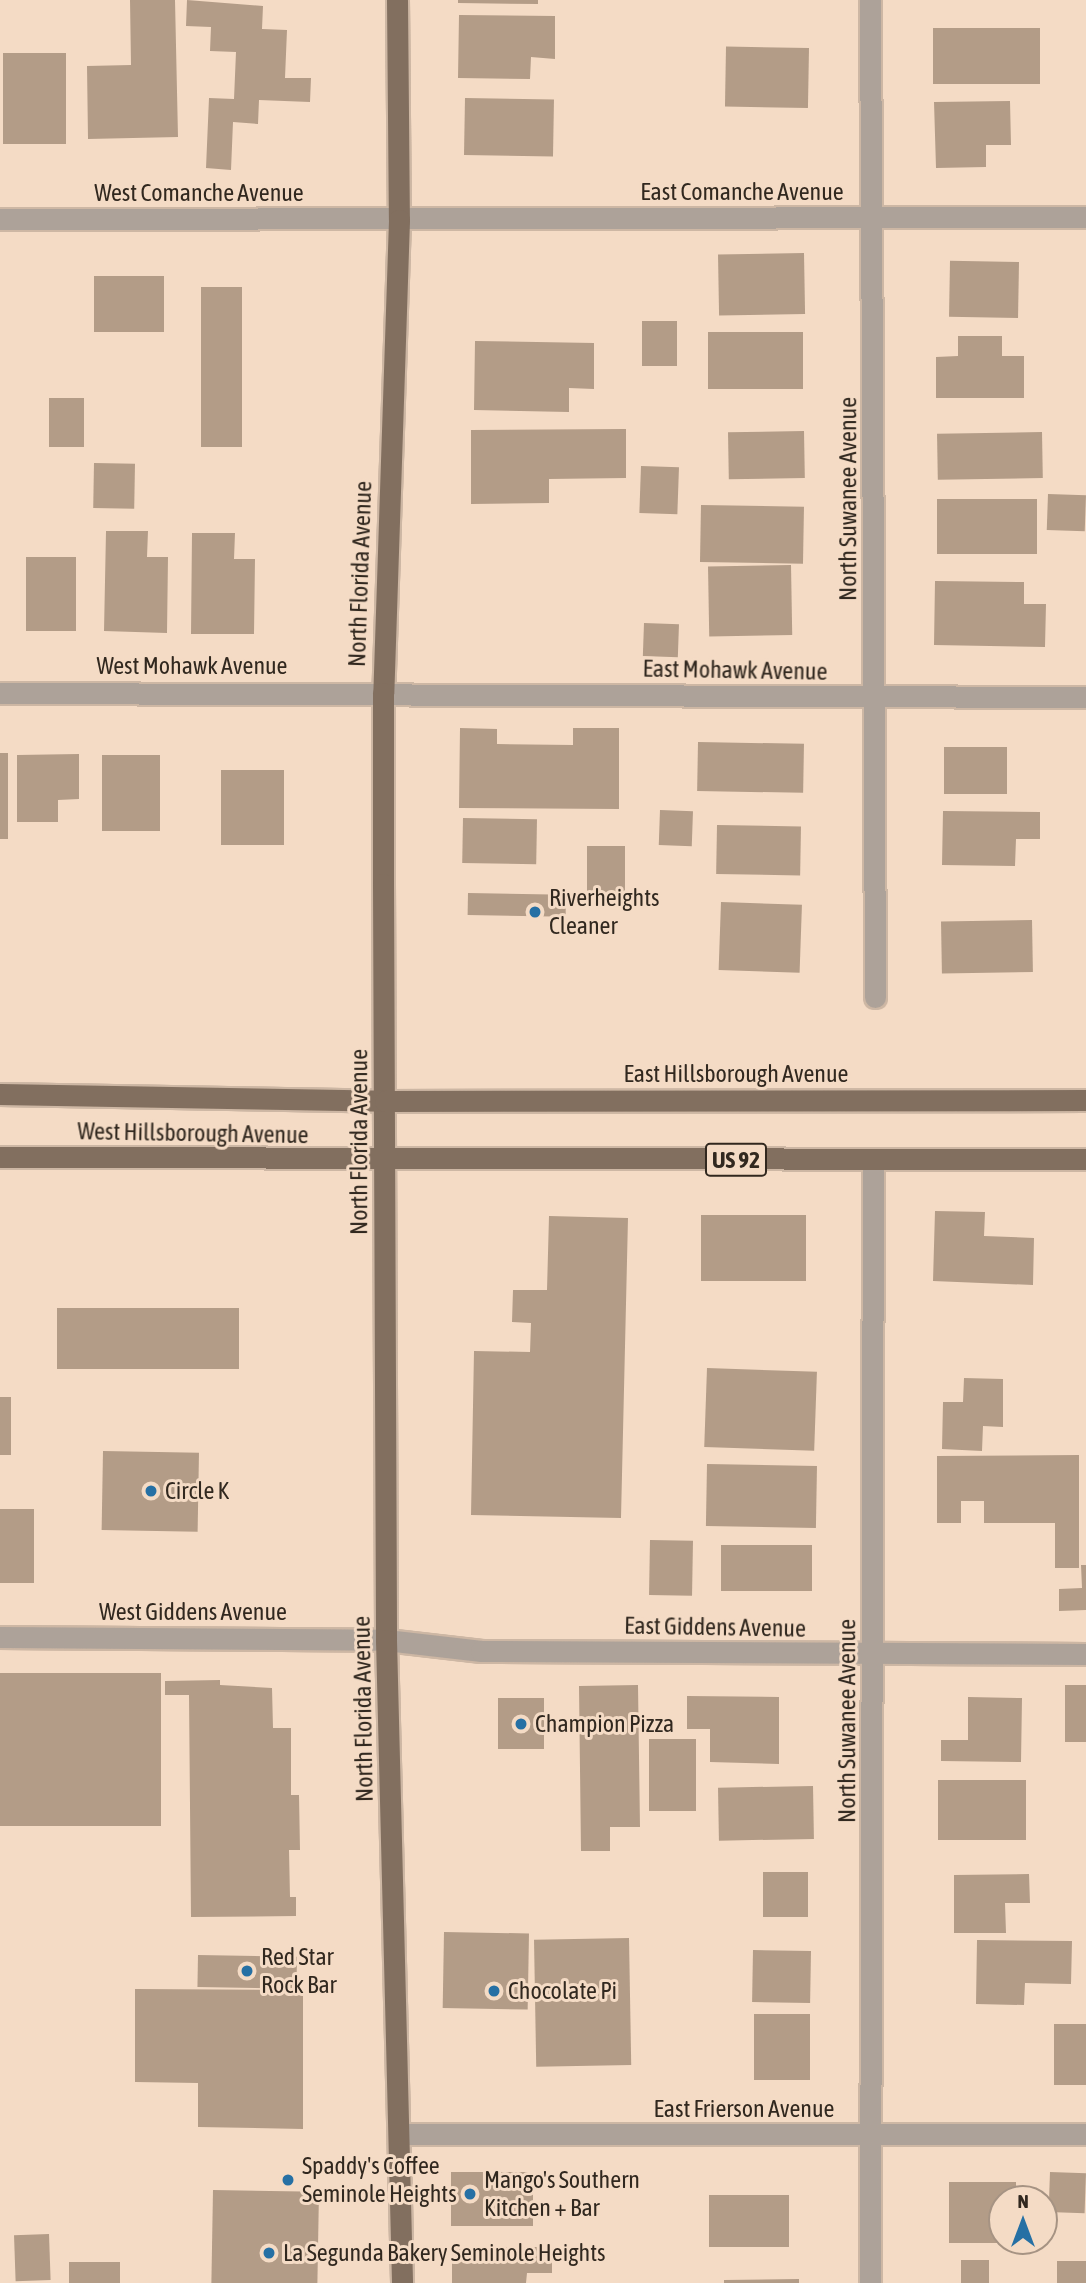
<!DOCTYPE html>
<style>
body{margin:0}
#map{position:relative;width:1086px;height:2283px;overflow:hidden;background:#f4dbc5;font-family:"Asap Condensed",sans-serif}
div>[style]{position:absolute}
.building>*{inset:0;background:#b39c87;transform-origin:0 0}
.roads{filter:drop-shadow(2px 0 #cdb7a4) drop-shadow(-2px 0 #cdb7a4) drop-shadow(0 2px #cdb7a4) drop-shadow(0 -2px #cdb7a4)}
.street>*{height:21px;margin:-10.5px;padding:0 10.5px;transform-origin:10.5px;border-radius:10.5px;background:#ada299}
.primary>*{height:21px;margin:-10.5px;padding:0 10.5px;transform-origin:10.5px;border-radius:10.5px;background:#826f5f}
.dots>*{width:19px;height:19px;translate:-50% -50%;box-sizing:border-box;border:4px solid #f4dbc5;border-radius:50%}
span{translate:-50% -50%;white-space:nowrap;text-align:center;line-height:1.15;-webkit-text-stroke:6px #f4dbc5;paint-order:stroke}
.shield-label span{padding:2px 5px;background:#f4dbc5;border:2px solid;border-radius:5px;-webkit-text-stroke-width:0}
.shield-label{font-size:23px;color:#31281f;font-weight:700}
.street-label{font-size:24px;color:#31281f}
.poi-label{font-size:24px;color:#31281f}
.left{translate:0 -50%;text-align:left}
.north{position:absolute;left:988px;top:2185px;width:70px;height:70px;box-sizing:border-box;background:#f4dbc5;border:2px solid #a69383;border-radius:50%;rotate:0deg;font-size:19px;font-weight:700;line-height:28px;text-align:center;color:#31281f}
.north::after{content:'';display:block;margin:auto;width:24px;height:32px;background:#2670a4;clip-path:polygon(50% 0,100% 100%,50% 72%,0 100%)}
</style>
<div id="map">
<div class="building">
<i style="clip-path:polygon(130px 0,175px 0,178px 137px,88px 139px,87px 66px,131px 65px)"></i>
<i style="clip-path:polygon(187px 0,263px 6px,262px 29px,287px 30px,285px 78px,311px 78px,310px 102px,259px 100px,258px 124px,233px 122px,231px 170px,206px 168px,209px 98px,234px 99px,236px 52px,210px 51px,211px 27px,186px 26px)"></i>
<i style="clip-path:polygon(458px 0,538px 0,538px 4px,458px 3px)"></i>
<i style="clip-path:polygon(459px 15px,555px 16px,555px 59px,531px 57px,530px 79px,458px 78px)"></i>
<i style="left:1040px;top:28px;width:56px;height:107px;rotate:90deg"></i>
<i style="left:809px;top:48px;width:60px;height:83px;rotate:91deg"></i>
<i style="left:3px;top:53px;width:63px;height:91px"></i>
<i style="left:465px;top:98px;width:89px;height:57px;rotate:1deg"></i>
<i style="clip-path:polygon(1010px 101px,1011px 145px,986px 145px,986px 167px,936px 168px,934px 102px)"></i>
<i style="left:804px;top:253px;width:61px;height:86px;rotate:89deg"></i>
<i style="left:1019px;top:262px;width:56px;height:69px;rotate:91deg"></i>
<i style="left:94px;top:276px;width:70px;height:56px"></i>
<i style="left:201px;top:287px;width:41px;height:160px"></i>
<i style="left:642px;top:321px;width:35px;height:45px"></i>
<i style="left:803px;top:332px;width:57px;height:95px;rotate:90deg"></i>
<i style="clip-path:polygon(958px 336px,1002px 336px,1002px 356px,1024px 356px,1024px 398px,936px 398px,936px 357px,958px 356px)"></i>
<i style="clip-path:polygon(475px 341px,594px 343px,594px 389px,569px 388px,569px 412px,474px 410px)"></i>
<i style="left:84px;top:398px;width:49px;height:35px;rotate:90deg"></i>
<i style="clip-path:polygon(626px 429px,626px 478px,549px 479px,549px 503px,471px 504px,471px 430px)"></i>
<i style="left:804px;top:431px;width:47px;height:76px;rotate:89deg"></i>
<i style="left:1042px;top:432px;width:46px;height:105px;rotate:89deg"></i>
<i style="left:94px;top:463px;width:41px;height:45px;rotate:1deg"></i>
<i style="left:641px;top:466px;width:38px;height:47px;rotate:2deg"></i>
<i style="left:1048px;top:494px;width:38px;height:36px;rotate:2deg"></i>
<i style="left:937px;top:499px;width:100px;height:55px"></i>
<i style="left:701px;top:505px;width:103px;height:57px;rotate:1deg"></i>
<i style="clip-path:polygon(106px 531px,148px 531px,147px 557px,168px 557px,167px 633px,104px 631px)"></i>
<i style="clip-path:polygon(192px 533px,235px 533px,234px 559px,255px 559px,254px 634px,191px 634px)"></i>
<i style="left:26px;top:557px;width:50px;height:74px"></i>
<i style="left:791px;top:565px;width:70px;height:83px;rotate:89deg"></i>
<i style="clip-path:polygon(935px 581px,1024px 582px,1024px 604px,1046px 604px,1045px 647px,934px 645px)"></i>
<i style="left:644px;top:623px;width:35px;height:33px;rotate:2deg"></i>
<i style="clip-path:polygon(460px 728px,497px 729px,497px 744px,573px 745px,573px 728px,619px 728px,619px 809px,459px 808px)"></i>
<i style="left:698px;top:742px;width:106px;height:49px;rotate:1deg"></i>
<i style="left:944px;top:747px;width:63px;height:47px"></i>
<i style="left:0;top:753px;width:8px;height:86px"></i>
<i style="clip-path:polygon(79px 754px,79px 799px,58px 800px,58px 822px,17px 822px,17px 755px)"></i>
<i style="left:102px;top:755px;width:58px;height:76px"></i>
<i style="left:221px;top:770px;width:63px;height:75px"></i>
<i style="left:660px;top:810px;width:33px;height:35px;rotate:2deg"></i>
<i style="clip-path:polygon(943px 811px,1040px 812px,1040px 839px,1016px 839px,1015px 866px,942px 865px)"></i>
<i style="left:463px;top:818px;width:74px;height:45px;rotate:1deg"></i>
<i style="left:717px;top:825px;width:84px;height:49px;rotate:1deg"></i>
<i style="left:587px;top:846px;width:38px;height:48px"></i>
<i style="left:468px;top:893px;width:98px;height:22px;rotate:1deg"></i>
<i style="left:721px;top:902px;width:81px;height:68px;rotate:2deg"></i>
<i style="left:1032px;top:920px;width:52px;height:91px;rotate:89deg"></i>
<i style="clip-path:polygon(935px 1211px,985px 1212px,984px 1236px,1034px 1238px,1033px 1285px,933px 1281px)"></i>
<i style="left:701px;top:1215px;width:105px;height:66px"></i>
<i style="clip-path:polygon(549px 1216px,628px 1218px,621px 1518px,471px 1515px,474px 1351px,530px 1352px,531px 1323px,512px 1322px,513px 1290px,547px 1290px)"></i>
<i style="left:57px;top:1308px;width:182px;height:61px"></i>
<i style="left:707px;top:1368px;width:110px;height:79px;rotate:2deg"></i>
<i style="clip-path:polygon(964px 1378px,1003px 1379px,1003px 1427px,983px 1426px,982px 1451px,942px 1449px,943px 1402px,963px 1402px)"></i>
<i style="left:0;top:1397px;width:11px;height:58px"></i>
<i style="left:103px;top:1451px;width:96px;height:79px;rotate:1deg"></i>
<i style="clip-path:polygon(1079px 1455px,1079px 1568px,1055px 1568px,1055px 1523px,984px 1523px,984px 1501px,961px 1501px,961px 1523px,937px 1523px,937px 1456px)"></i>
<i style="left:707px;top:1464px;width:110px;height:62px;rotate:1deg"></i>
<i style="left:0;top:1509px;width:34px;height:74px"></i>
<i style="left:650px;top:1540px;width:43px;height:55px;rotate:1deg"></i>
<i style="left:812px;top:1545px;width:46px;height:91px;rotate:90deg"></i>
<i style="clip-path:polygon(1081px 1565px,1086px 1565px,1086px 1610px,1059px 1611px,1059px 1589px,1082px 1588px)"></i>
<i style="left:0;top:1673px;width:161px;height:153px"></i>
<i style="clip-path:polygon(220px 1680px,220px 1685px,272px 1688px,273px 1728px,291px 1728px,291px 1795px,299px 1795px,300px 1850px,289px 1850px,290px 1897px,296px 1897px,296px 1916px,191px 1917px,189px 1695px,165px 1695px,165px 1681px)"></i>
<i style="clip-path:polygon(638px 1685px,640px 1827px,610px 1827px,610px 1851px,581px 1851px,579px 1686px)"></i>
<i style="left:1065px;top:1685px;width:21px;height:57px"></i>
<i style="clip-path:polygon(687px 1696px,779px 1697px,779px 1764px,710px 1762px,710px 1729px,687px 1729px)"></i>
<i style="clip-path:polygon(968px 1697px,1022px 1698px,1021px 1762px,941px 1761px,941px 1740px,968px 1740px)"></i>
<i style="left:544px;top:1698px;width:51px;height:46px;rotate:90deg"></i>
<i style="left:649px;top:1739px;width:47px;height:72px"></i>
<i style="left:938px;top:1780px;width:88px;height:60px"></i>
<i style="left:813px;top:1786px;width:53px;height:95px;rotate:89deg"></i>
<i style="left:763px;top:1872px;width:45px;height:45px"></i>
<i style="clip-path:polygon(1029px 1874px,1030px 1903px,1005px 1903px,1006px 1933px,954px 1933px,954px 1875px)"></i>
<i style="left:444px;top:1932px;width:85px;height:76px;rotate:1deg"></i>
<i style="left:629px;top:1938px;width:127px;height:95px;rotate:89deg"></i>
<i style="clip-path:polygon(977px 1940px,1072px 1941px,1071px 1984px,1025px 1983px,1024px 2005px,976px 2004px)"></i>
<i style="left:753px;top:1950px;width:58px;height:52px;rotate:1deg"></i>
<i style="left:198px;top:1955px;width:99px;height:32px;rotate:1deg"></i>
<i style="clip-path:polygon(135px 1989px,303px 1990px,303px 2129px,198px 2127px,198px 2083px,135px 2082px)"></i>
<i style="left:810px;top:2014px;width:66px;height:56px;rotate:90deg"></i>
<i style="left:1054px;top:2024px;width:32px;height:61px"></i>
<i style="left:451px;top:2172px;width:82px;height:54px"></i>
<i style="left:1050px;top:2172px;width:36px;height:40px;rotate:2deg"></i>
<i style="clip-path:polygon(949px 2182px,1016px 2182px,1016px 2199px,1002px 2199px,1002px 2243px,949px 2243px)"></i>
<i style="left:213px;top:2190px;width:106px;height:93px;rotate:1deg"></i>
<i style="left:789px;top:2195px;width:52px;height:80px;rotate:90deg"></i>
<i style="left:49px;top:2234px;width:46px;height:35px;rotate:88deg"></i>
<i style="clip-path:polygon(452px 2247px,552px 2247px,552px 2273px,527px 2273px,526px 2283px,452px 2283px)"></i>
<i style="left:961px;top:2260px;width:28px;height:23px"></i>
<i style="left:1057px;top:2261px;width:29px;height:22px"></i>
<i style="left:69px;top:2262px;width:51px;height:21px"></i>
<i style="clip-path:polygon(799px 2279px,799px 2283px,724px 2283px,724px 2280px)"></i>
</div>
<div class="roads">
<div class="street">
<i style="left:870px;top:0;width:997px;rotate:89.71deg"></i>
<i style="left:0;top:219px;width:1086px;rotate:-0.11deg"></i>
<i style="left:0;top:693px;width:1086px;rotate:0.21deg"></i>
<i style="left:0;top:1637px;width:386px;rotate:0.4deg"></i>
<i style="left:386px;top:1640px;width:96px;rotate:6.6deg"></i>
<i style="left:481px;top:1651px;width:605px;rotate:0.28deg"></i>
<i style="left:401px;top:2134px;width:685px"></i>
<i style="left:870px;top:2283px;width:1123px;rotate:-89.85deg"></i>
</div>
<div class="primary">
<i style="left:397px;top:0;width:220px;rotate:89.5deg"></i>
<i style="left:399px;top:220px;width:473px;rotate:91.9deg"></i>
<i style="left:383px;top:693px;width:191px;rotate:90deg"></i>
<i style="left:383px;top:884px;width:756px;rotate:89.77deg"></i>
<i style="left:386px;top:1640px;width:643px;rotate:88.57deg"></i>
<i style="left:0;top:1094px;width:385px;rotate:1deg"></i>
<i style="left:385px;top:1101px;width:701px;rotate:-0.08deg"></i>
<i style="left:0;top:1157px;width:1086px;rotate:0.11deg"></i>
</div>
</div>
<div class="dots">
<i style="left:535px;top:912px;background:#2670a4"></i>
<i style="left:151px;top:1491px;background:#2670a4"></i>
<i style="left:521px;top:1724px;background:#2670a4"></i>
<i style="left:247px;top:1971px;background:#2670a4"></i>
<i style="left:494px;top:1991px;background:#2670a4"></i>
<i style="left:288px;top:2180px;background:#2670a4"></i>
<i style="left:470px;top:2194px;background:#2670a4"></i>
<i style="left:269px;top:2253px;background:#2670a4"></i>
</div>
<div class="shield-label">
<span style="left:736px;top:1160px">US 92</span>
</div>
<div class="street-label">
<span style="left:742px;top:192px">East Comanche Avenue</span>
<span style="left:199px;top:193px">West Comanche Avenue</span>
<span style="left:848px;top:499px;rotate:-90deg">North Suwanee Avenue</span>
<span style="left:360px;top:574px;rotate:-88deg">North Florida Avenue</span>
<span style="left:192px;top:666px">West Mohawk Avenue</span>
<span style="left:735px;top:670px;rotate:1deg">East Mohawk Avenue</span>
<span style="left:736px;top:1074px">East Hillsborough Avenue</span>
<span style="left:193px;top:1133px;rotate:1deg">West Hillsborough Avenue</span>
<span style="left:359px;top:1142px;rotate:-90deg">North Florida Avenue</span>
<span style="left:193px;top:1612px">West Giddens Avenue</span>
<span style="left:715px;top:1627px;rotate:1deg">East Giddens Avenue</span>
<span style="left:363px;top:1709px;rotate:-91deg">North Florida Avenue</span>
<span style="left:847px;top:1721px;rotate:-90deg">North Suwanee Avenue</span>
<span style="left:744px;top:2109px">East Frierson Avenue</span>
</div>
<div class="poi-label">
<span class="left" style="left:549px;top:912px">Riverheights<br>Cleaner</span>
<span class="left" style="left:165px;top:1491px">Circle K</span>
<span class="left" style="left:535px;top:1724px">Champion Pizza</span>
<span class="left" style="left:261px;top:1971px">Red Star<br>Rock Bar</span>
<span class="left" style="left:508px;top:1991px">Chocolate Pi</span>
<span class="left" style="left:302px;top:2180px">Spaddy's Coffee<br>Seminole Heights</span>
<span class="left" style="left:484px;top:2194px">Mango's Southern<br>Kitchen + Bar</span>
<span class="left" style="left:283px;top:2253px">La Segunda Bakery Seminole Heights</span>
</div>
<div class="north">N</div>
</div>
